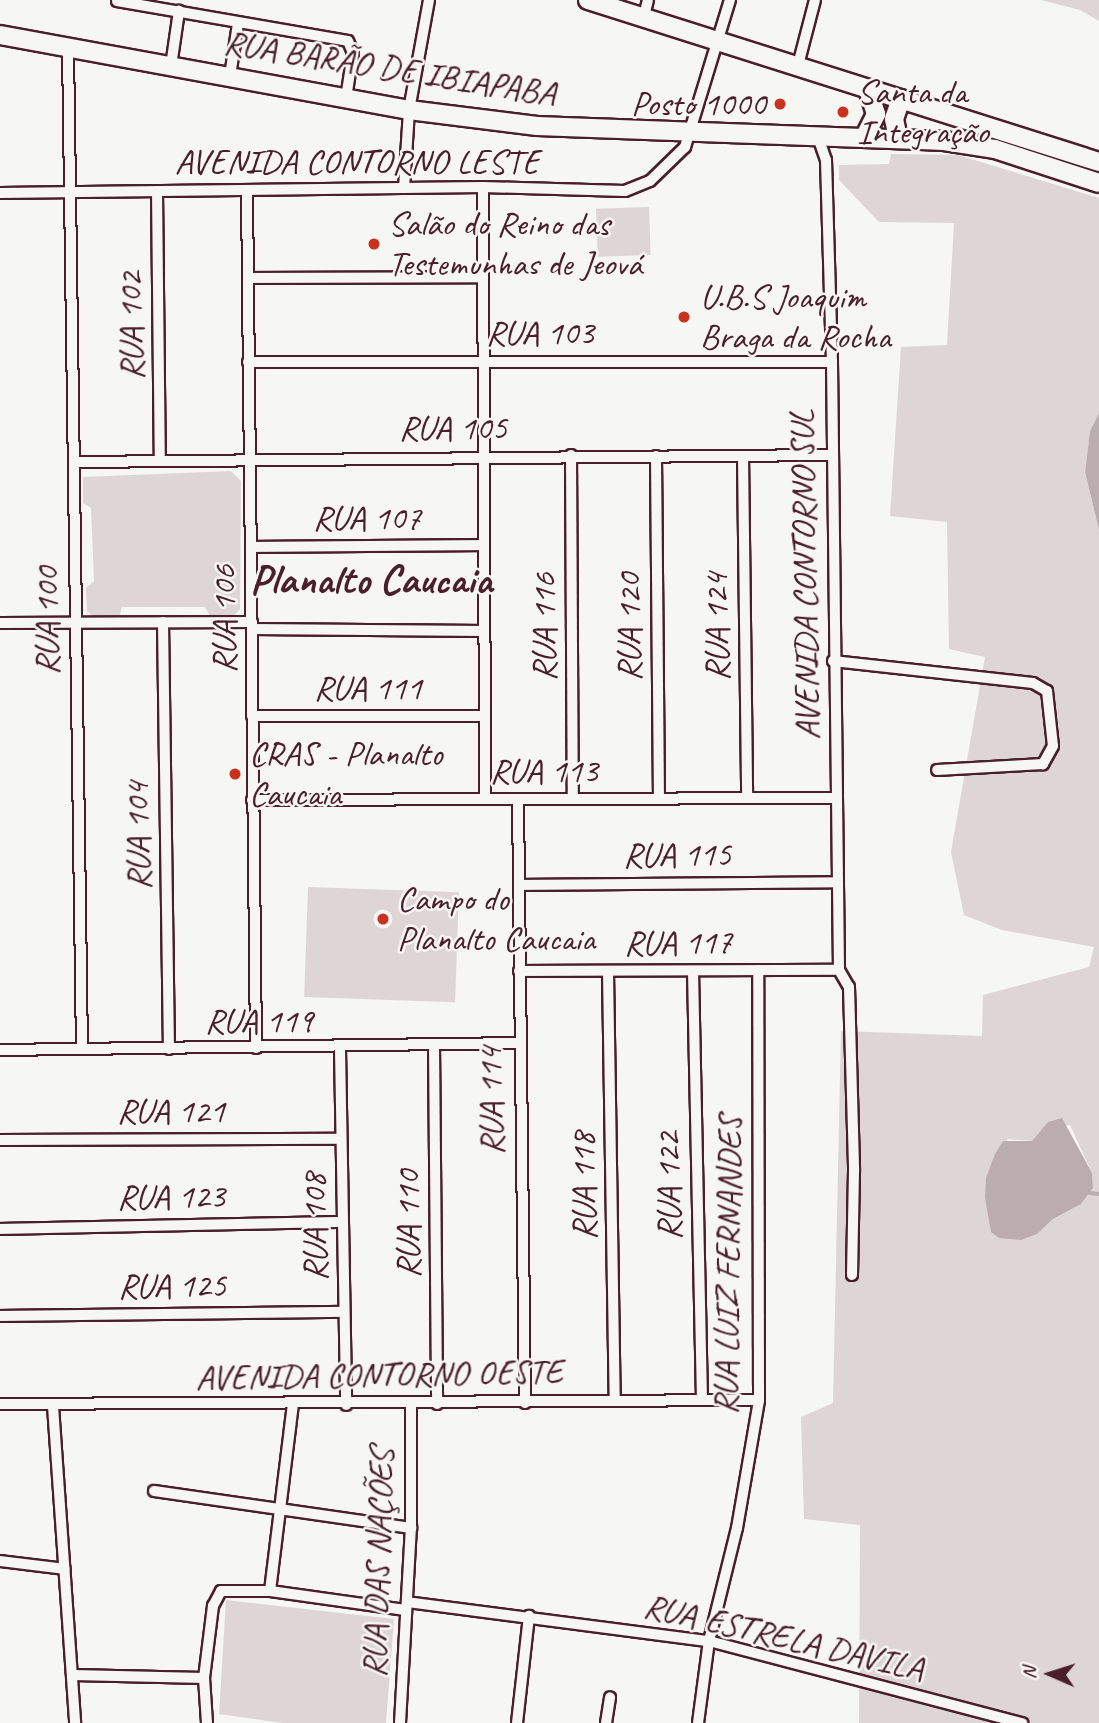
<!DOCTYPE html>
<meta charset="utf-8">
<style>
body{margin:0}
#map{position:relative;width:1099px;height:1723px;overflow:hidden;background:#f6f6f2;font-family:Caveat,sans-serif}
div>[style]{position:absolute}
.green>*{inset:0;background:#ddd6d5;transform-origin:0 0}
.water>*{inset:0;background:#bbadae}
.stream>*{height:3.5px;margin:-1.75px;padding:0 1.75px;transform-origin:1.75px;border-radius:1.75px;background:#bbadae}
.roads{filter:drop-shadow(2px 0 #4a1f2b) drop-shadow(-2px 0 #4a1f2b) drop-shadow(0 2px #4a1f2b) drop-shadow(0 -2px #4a1f2b)}
.minor>*{height:10px;margin:-5px;padding:0 5px;transform-origin:5px;border-radius:5px;background:#f6f6f2}
.primary>*{height:18px;margin:-9px;padding:0 9px;transform-origin:9px;border-radius:9px;background:#f6f6f2}
.dots>*{width:19px;height:19px;translate:-50% -50%;box-sizing:border-box;border:4px solid #f6f6f2;border-radius:50%}
span{translate:-50% -50%;white-space:nowrap;text-align:center;line-height:1.15;-webkit-text-stroke:5px #f6f6f2;paint-order:stroke}
.street-label{font-size:35px;color:#4a1f2b}
.poi-label{font-size:35px;color:#4a1f2b}
.left{translate:0 -50%;text-align:left}
.right{translate:-100% -50%;text-align:right}
.district-label{font-size:42px;color:#4a1f2b;font-weight:700}
.north{position:absolute;left:1015px;top:1639px;width:70px;height:70px;-webkit-text-stroke:5px #f6f6f2;paint-order:stroke;rotate:273deg;font-size:19px;font-weight:700;line-height:28px;text-align:center;color:#4a1f2b}
.north::after{content:'';display:block;margin:auto;width:24px;height:32px;background:#4a1f2b;clip-path:polygon(50% 0,100% 100%,50% 72%,0 100%)}
</style>
<div id="map">
<div class="green">
<i style="clip-path:polygon(1041px 0,1099px 0,1099px 21px,1080px 10px)"></i>
<i style="clip-path:polygon(evenodd,891px 154px,958px 155px,1099px 198px,1099px 413px,1090px 431px,1085px 472px,1099px 530px,1099px 1723px,859px 1723px,860px 1525px,804px 1519px,801px 1417px,833px 1403px,841px 1031px,982px 1036px,983px 995px,1089px 967px,1094px 947px,1002px 930px,964px 915px,951px 852px,985px 657px,949px 649px,947px 522px,890px 516px,901px 347px,947px 345px,954px 223px,879px 222px,839px 180px,839px 165px,889px 164px,891px 154px,1070px 1125px,1092px 1173px,1093px 1188px,1081px 1204px,1053px 1219px,1037px 1234px,1007px 1139px,1032px 1141px,1041px 1130px,1070px 1125px)"></i>
<i style="left:649px;top:207px;width:48px;height:53px;rotate:88deg"></i>
<i style="clip-path:polygon(231px 471px,241px 481px,240px 609px,232px 618px,211px 618px,205px 607px,122px 607px,119px 618px,95px 618px,87px 611px,86px 588px,94px 581px,91px 508px,83px 503px,83px 477px)"></i>
<i style="left:308px;top:887px;width:151px;height:110px;rotate:2deg"></i>
<i style="clip-path:polygon(226px 1600px,394px 1619px,386px 1723px,283px 1723px,219px 1714px)"></i>
</div>
<div class="water">
<i style="clip-path:polygon(1099px 413px,1099px 530px,1085px 472px,1090px 431px)"></i>
<i style="clip-path:polygon(1062px 1118px,1092px 1173px,1093px 1188px,1081px 1204px,1053px 1219px,1037px 1234px,1021px 1240px,999px 1238px,991px 1232px,985px 1198px,986px 1178px,995px 1154px,1003px 1141px,1032px 1141px,1048px 1122px)"></i>
</div>
<div class="stream">
<i style="left:1090px;top:1193px;width:9px;rotate:6deg"></i>
</div>
<div class="roads">
<div class="minor">
<i style="left:117px;top:1px;width:234px;rotate:9.8deg"></i>
<i style="left:348px;top:41px;width:13px;rotate:67deg"></i>
<i style="left:353px;top:53px;width:46px;rotate:98.8deg"></i>
<i style="left:644px;top:16px;width:16px;rotate:-76deg"></i>
<i style="left:68px;top:47px;width:1002px;rotate:89.2deg"></i>
<i style="left:171px;top:66px;width:56px;rotate:-81.7deg"></i>
<i style="left:797px;top:69px;width:71px;rotate:-75.4deg"></i>
<i style="left:230px;top:76px;width:53px;rotate:-81.3deg"></i>
<i style="left:818px;top:137px;width:24px;rotate:71deg"></i>
<i style="left:826px;top:160px;width:202px;rotate:88.3deg"></i>
<i style="left:832px;top:362px;width:608px;rotate:89.34deg"></i>
<i style="left:483px;top:187px;width:612px;rotate:89.81deg"></i>
<i style="left:404px;top:188px;width:78px;rotate:-86.3deg"></i>
<i style="left:409px;top:110px;width:112px;rotate:-79.7deg"></i>
<i style="left:247px;top:190px;width:858px;rotate:89.4deg"></i>
<i style="left:157px;top:191px;width:269px;rotate:89.4deg"></i>
<i style="left:0;top:193px;width:483px;rotate:-0.7deg"></i>
<i style="left:483px;top:187px;width:142px;rotate:1.6deg"></i>
<i style="left:625px;top:191px;width:27px;rotate:-22deg"></i>
<i style="left:650px;top:181px;width:49px;rotate:-44.2deg"></i>
<i style="left:685px;top:147px;width:154px;rotate:-73deg"></i>
<i style="left:248px;top:278px;width:233px;rotate:-0.2deg"></i>
<i style="left:248px;top:362px;width:584px"></i>
<i style="left:571px;top:455px;width:344px;rotate:89.7deg"></i>
<i style="left:656px;top:456px;width:342px;rotate:89.5deg"></i>
<i style="left:743px;top:456px;width:342px;rotate:89.3deg"></i>
<i style="left:75px;top:462px;width:755px;rotate:-0.53deg"></i>
<i style="left:251px;top:547px;width:233px;rotate:-0.5deg"></i>
<i style="left:163px;top:622px;width:427px;rotate:89.2deg"></i>
<i style="left:0;top:623px;width:252px;rotate:-0.2deg"></i>
<i style="left:252px;top:629px;width:232px;rotate:0.5deg"></i>
<i style="left:833px;top:661px;width:201px;rotate:6.3deg"></i>
<i style="left:1033px;top:683px;width:16px;rotate:30deg"></i>
<i style="left:1047px;top:691px;width:55px;rotate:83.8deg"></i>
<i style="left:1053px;top:746px;width:21px;rotate:119deg"></i>
<i style="left:1043px;top:764px;width:106px;rotate:176.8deg"></i>
<i style="left:252px;top:716px;width:232px"></i>
<i style="left:518px;top:799px;width:604px;rotate:89.34deg"></i>
<i style="left:252px;top:800px;width:583px;rotate:-0.2deg"></i>
<i style="left:519px;top:885px;width:317px;rotate:-0.5deg"></i>
<i style="left:839px;top:970px;width:20px;rotate:60deg"></i>
<i style="left:849px;top:987px;width:184px;rotate:88.4deg"></i>
<i style="left:854px;top:1171px;width:104px;rotate:91.1deg"></i>
<i style="left:519px;top:971px;width:320px;rotate:-0.2deg"></i>
<i style="left:693px;top:971px;width:428px;rotate:88.8deg"></i>
<i style="left:608px;top:972px;width:428px;rotate:89.1deg"></i>
<i style="left:434px;top:1045px;width:359px;rotate:89.5deg"></i>
<i style="left:340px;top:1049px;width:356px;rotate:89deg"></i>
<i style="left:0;top:1050px;width:518px;rotate:-0.77deg"></i>
<i style="left:0;top:1140px;width:341px;rotate:-0.2deg"></i>
<i style="left:0;top:1229px;width:343px;rotate:-1.2deg"></i>
<i style="left:0;top:1316px;width:344px;rotate:-0.7deg"></i>
<i style="left:0;top:1404px;width:759px;rotate:-0.3deg"></i>
<i style="left:53px;top:1406px;width:318px;rotate:86deg"></i>
<i style="left:154px;top:1491px;width:260px;rotate:8.2deg"></i>
<i style="left:0;top:1561px;width:65px;rotate:7deg"></i>
<i style="left:270px;top:1591px;width:188px;rotate:-83deg"></i>
<i style="left:407px;top:1602px;width:305px;rotate:7.4deg"></i>
<i style="left:709px;top:1641px;width:324px;rotate:14.7deg"></i>
<i style="left:73px;top:1675px;width:131px;rotate:1.3deg"></i>
<i style="left:207px;top:1723px;width:45px;rotate:-93.8deg"></i>
<i style="left:204px;top:1678px;width:73px;rotate:-82.9deg"></i>
<i style="left:213px;top:1606px;width:17px;rotate:-62deg"></i>
<i style="left:221px;top:1591px;width:49px"></i>
<i style="left:270px;top:1591px;width:137px;rotate:8deg"></i>
<i style="left:400px;top:1723px;width:195px;rotate:-86.8deg"></i>
<i style="left:411px;top:1528px;width:124px;rotate:-90deg"></i>
<i style="left:517px;top:1723px;width:108px;rotate:-83.6deg"></i>
<i style="left:606px;top:1723px;width:26px;rotate:-81deg"></i>
<i style="left:698px;top:1723px;width:83px;rotate:-82.4deg"></i>
<i style="left:709px;top:1641px;width:116px;rotate:-76.1deg"></i>
<i style="left:737px;top:1528px;width:130px;rotate:-80.2deg"></i>
<i style="left:759px;top:1400px;width:430px;rotate:-90.1deg"></i>
</div>
<div class="primary">
<i style="left:588px;top:0;width:536px;rotate:17.59deg"></i>
<i style="left:0;top:35px;width:416px;rotate:10.4deg"></i>
<i style="left:409px;top:110px;width:129px;rotate:7.1deg"></i>
<i style="left:537px;top:126px;width:407px;rotate:2.1deg"></i>
<i style="left:944px;top:141px;width:52px;rotate:8.9deg"></i>
<i style="left:995px;top:149px;width:109px;rotate:18.1deg"></i>
<i style="left:864px;top:138px;width:27px;rotate:-63deg"></i>
<i style="left:876px;top:114px;width:25px;rotate:-108deg"></i>
<i style="left:898px;top:138px;width:19px;rotate:-102deg"></i>
<i style="left:894px;top:119px;width:21px;rotate:-71deg"></i>
</div>
</div>
<div class="dots">
<i style="left:780px;top:104px;background:#c8321e"></i>
<i style="left:843px;top:112px;background:#c8321e"></i>
<i style="left:374px;top:244px;background:#c8321e"></i>
<i style="left:684px;top:317px;background:#c8321e"></i>
<i style="left:235px;top:774px;background:#c8321e"></i>
<i style="left:383px;top:919px;background:#c8321e"></i>
</div>
<div class="street-label">
<span style="left:390px;top:68px;rotate:9deg">RUA BARÃO DE IBIAPABA</span>
<span style="left:357px;top:162px">AVENIDA CONTORNO LESTE</span>
<span style="left:131px;top:326px;rotate:-91deg">RUA 102</span>
<span style="left:540px;top:333px">RUA 103</span>
<span style="left:453px;top:428px">RUA 105</span>
<span style="left:367px;top:518px">RUA 107</span>
<span style="left:805px;top:575px;rotate:-91deg">AVENIDA CONTORNO SUL</span>
<span style="left:224px;top:619px;rotate:-90deg">RUA 106</span>
<span style="left:47px;top:621px;rotate:-90deg">RUA 100</span>
<span style="left:544px;top:627px;rotate:-90deg">RUA 116</span>
<span style="left:629px;top:627px;rotate:-90deg">RUA 120</span>
<span style="left:717px;top:627px;rotate:-91deg">RUA 124</span>
<span style="left:368px;top:688px">RUA 111</span>
<span style="left:544px;top:771px">RUA 113</span>
<span style="left:138px;top:836px;rotate:-91deg">RUA 104</span>
<span style="left:677px;top:855px;rotate:-1deg">RUA 115</span>
<span style="left:678px;top:943px;rotate:-1deg">RUA 117</span>
<span style="left:259px;top:1021px">RUA 119</span>
<span style="left:491px;top:1101px;rotate:-91deg">RUA 114</span>
<span style="left:171px;top:1111px">RUA 121</span>
<span style="left:584px;top:1186px;rotate:-91deg">RUA 118</span>
<span style="left:669px;top:1186px;rotate:-91deg">RUA 122</span>
<span style="left:171px;top:1197px;rotate:-1deg">RUA 123</span>
<span style="left:408px;top:1224px;rotate:-90deg">RUA 110</span>
<span style="left:315px;top:1227px;rotate:-91deg">RUA 108</span>
<span style="left:728px;top:1265px;rotate:-89deg">RUA LUIZ FERNANDES</span>
<span style="left:172px;top:1286px;rotate:-1deg">RUA 125</span>
<span style="left:379px;top:1375px;rotate:-1deg">AVENIDA CONTORNO OESTE</span>
<span style="left:378px;top:1563px;rotate:-88deg">RUA DAS NAÇÕES</span>
<span style="left:784px;top:1637px;rotate:13deg">RUA ESTRELA DAVILA</span>
</div>
<div class="poi-label">
<span class="left" style="left:857px;top:112px">Santa da<br>Integração</span>
<span class="right" style="left:766px;top:104px">Posto 1000</span>
<span class="left" style="left:388px;top:244px">Salão do Reino das<br>Testemunhas de Jeová</span>
<span class="left" style="left:700px;top:317px">U.B.S Joaquim<br>Braga da Rocha</span>
<span class="left" style="left:249px;top:774px">CRAS - Planalto<br>Caucaia</span>
<span class="left" style="left:397px;top:919px">Campo do<br>Planalto Caucaia</span>
</div>
<div class="district-label">
<span style="left:371px;top:580px">Planalto Caucaia</span>
</div>
<div class="north">N</div>
</div>
